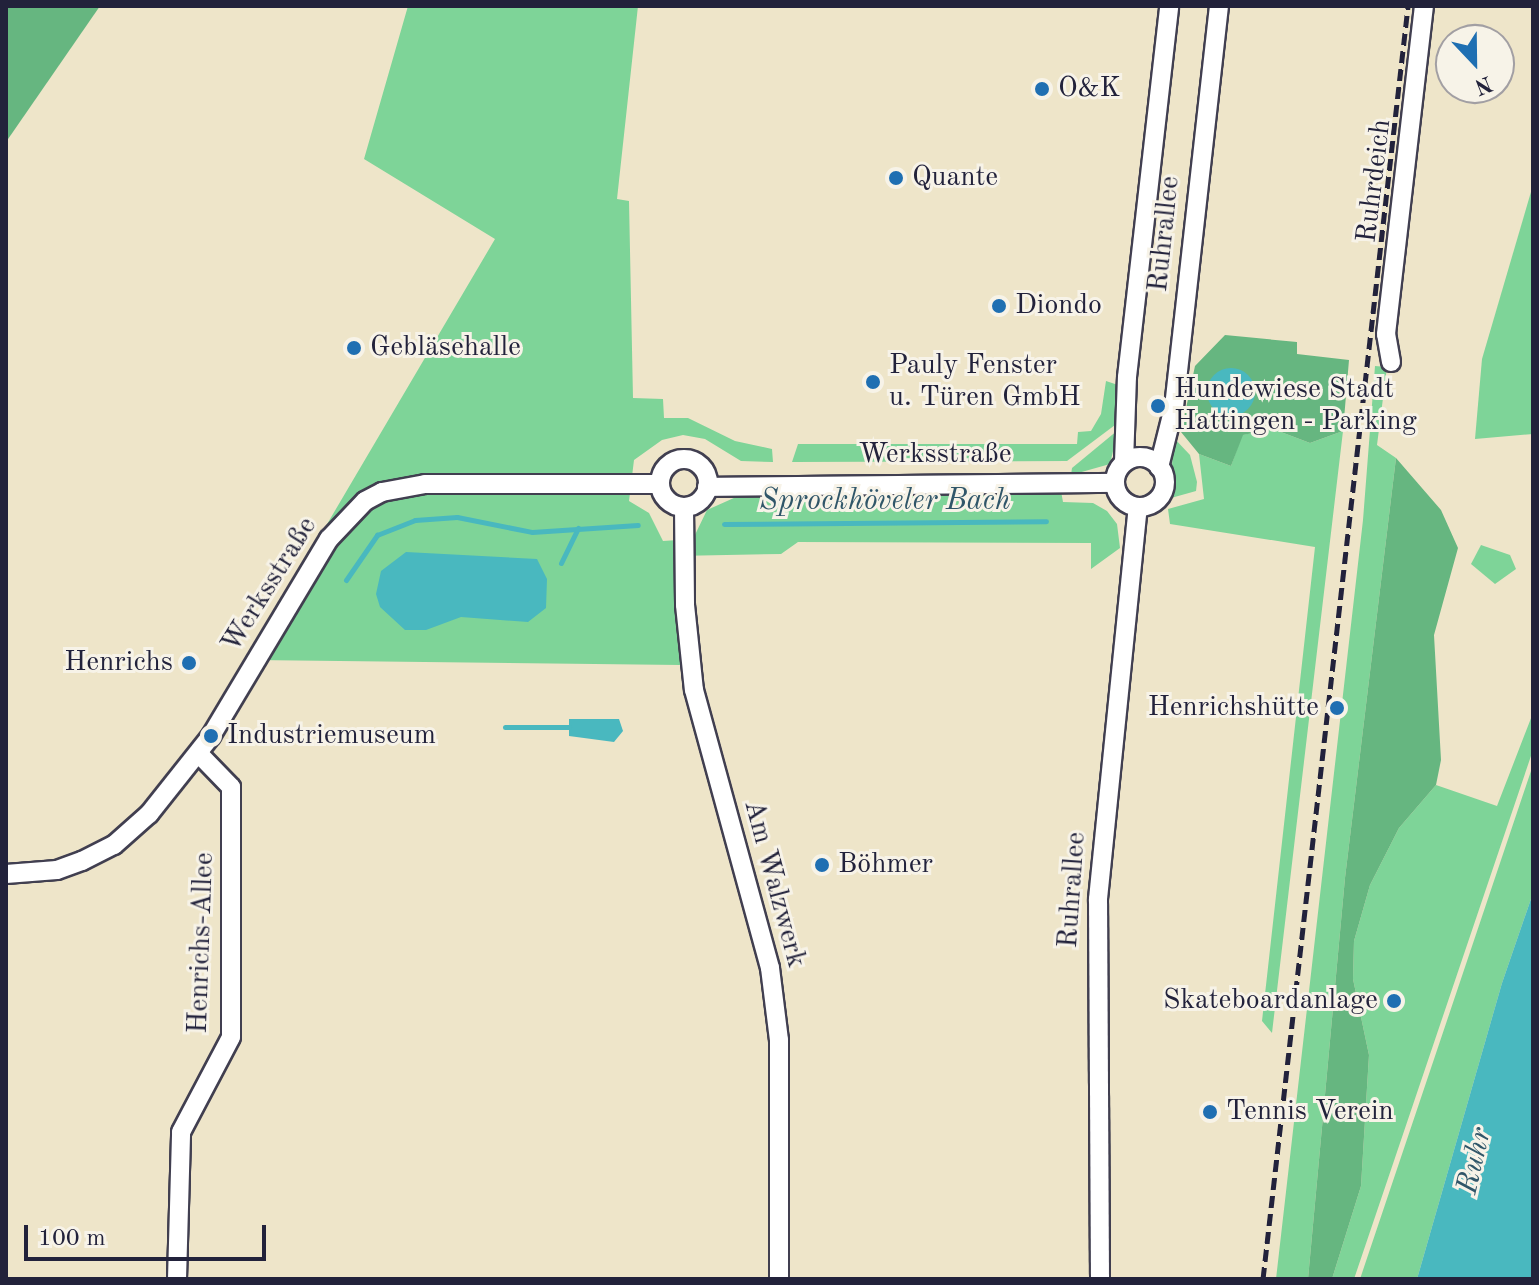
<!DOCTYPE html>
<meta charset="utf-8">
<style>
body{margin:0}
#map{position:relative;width:1539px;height:1285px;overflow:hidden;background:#eee5c9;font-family:"Old Standard TT",serif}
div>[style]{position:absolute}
.green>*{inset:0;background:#7ed498}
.forest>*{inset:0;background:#66b680}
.water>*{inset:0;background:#49b8bf}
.round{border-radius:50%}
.stream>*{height:5px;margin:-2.5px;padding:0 2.5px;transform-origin:2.5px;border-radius:2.5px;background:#49b8bf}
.roads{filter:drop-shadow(2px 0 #413f50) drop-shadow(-2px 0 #413f50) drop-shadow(0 2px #413f50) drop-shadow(0 -2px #413f50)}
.minor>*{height:18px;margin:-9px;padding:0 9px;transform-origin:9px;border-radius:9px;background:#fff}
.minor>.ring{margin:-9px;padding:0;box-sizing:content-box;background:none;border:18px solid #fff;border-radius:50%}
.rail>*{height:5px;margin-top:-2.5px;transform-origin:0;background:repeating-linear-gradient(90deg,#22223b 0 12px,transparent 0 18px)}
.dots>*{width:22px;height:22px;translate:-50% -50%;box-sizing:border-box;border:4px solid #f7f3e8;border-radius:50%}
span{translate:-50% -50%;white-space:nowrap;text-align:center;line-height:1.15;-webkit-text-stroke:6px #f7f3e8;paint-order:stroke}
.poi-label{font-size:28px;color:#22223b}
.left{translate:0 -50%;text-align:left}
.right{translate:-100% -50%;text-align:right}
.street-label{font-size:28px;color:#22223b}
.water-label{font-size:30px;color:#305669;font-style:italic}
.frame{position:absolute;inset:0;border:8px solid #22223b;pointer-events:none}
.north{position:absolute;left:1435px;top:24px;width:80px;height:80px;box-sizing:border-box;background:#f7f3e8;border:2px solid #a29fa3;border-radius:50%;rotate:158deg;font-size:22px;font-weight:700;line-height:32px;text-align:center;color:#22223b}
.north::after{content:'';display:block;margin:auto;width:28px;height:36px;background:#1f6fb2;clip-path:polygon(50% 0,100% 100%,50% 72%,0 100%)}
.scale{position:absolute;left:24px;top:1225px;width:242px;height:36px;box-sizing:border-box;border:4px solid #22223b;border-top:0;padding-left:10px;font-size:24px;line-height:28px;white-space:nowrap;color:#22223b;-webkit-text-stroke:6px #f7f3e8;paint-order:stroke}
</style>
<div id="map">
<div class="green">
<i style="clip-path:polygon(408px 6px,638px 6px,617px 199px,629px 201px,633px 398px,663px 399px,664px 418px,688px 418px,735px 441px,772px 449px,773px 462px,741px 461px,705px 439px,683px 435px,662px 440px,634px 460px,629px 501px,649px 513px,663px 541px,693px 539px,707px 510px,745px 493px,1061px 491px,1063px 502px,1093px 503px,1107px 511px,1117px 524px,1120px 548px,1091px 569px,1091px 543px,798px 542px,781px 554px,676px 556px,681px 665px,247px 660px,495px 239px,364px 159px)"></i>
<i style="clip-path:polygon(1533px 185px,1533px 434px,1475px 439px,1482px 359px)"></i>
<i style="clip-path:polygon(1375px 366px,1387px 367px,1377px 445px,1396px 458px,1345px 878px,1308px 1279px,1276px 1279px,1363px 520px)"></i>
<i style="clip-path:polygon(1106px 381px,1121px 386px,1119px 422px,1067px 461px,792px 462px,798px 444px,1077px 444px,1078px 432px,1091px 431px,1101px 414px)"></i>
<i style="clip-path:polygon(1273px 429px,1310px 443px,1343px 431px,1272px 1033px,1262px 1021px,1315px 547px,1170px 524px,1168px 509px,1204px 499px,1199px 454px,1231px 466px,1242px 435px)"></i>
<i style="clip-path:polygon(1118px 430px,1110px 464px,1071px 475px,1072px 468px)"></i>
<i style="clip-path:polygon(1173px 437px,1190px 455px,1197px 482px,1196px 491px,1171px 498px)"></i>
<i style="clip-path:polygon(1481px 545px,1510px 555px,1516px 569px,1495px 584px,1471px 564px)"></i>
<i style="clip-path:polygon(1533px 713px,1533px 750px,1354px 1279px,1332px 1279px,1361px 1186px,1369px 1055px,1353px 979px,1354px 941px,1370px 885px,1399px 828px,1436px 785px,1497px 806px)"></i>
<i style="clip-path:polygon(1533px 765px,1533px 893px,1502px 983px,1417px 1279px,1360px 1279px)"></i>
</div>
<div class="forest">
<i style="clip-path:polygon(6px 6px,100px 6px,6px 142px)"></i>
<i style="clip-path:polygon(1225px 335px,1297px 342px,1297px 354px,1349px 360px,1343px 431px,1310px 443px,1273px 429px,1243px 435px,1231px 466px,1199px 454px,1181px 432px,1195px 366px)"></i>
<i style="clip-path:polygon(1396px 458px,1441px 510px,1458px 548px,1434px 635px,1441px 760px,1436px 785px,1399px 828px,1370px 885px,1354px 941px,1353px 979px,1369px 1055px,1361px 1186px,1332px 1279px,1308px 1279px,1345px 878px)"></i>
</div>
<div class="water">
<i class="round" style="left:1207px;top:368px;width:48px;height:48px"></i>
<i style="clip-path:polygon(406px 552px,537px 559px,547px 579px,546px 608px,528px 622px,461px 617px,426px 630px,405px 630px,380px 607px,376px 594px,381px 571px)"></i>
<i style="clip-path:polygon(569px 719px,619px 719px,623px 731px,614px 742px,569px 736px)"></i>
<i style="clip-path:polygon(1533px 893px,1533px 1279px,1417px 1279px,1502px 983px)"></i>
</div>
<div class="stream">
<i style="left:724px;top:524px;width:322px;rotate:-0.5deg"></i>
<i style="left:561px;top:563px;width:39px;rotate:-64deg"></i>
<i style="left:346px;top:580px;width:55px;rotate:-55.4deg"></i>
<i style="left:377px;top:535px;width:41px;rotate:-21.5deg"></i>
<i style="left:415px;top:520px;width:42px;rotate:-4.1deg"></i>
<i style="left:457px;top:517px;width:76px;rotate:11.3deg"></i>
<i style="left:532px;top:532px;width:106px;rotate:-3.8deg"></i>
<i style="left:505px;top:727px;width:64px"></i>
</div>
<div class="roads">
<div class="minor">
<i style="left:1391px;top:362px;width:28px;rotate:-100deg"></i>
<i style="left:1386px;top:334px;width:330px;rotate:-83.4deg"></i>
<i class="ring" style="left:1115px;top:457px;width:32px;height:32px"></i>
<i class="ring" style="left:660px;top:459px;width:30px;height:30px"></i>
<i style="left:1124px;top:462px;width:85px;rotate:-88deg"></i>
<i style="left:1127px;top:377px;width:373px;rotate:-83.5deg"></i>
<i style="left:1159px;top:467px;width:62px;rotate:-76deg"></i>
<i style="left:1174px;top:407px;width:404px;rotate:-83.6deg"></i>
<i style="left:707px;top:487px;width:407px;rotate:-0.6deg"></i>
<i style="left:684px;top:507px;width:98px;rotate:89.4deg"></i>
<i style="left:685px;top:605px;width:85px;rotate:84deg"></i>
<i style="left:694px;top:690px;width:288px;rotate:74.7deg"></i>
<i style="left:770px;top:968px;width:73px;rotate:82.9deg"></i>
<i style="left:779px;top:1040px;width:239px;rotate:90deg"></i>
<i style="left:6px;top:874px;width:51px;rotate:-4.5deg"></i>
<i style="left:57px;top:870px;width:27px;rotate:-20deg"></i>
<i style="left:82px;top:861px;width:36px;rotate:-27deg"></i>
<i style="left:114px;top:845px;width:47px;rotate:-41.5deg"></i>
<i style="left:149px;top:814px;width:100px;rotate:-51.5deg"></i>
<i style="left:211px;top:736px;width:230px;rotate:-59.1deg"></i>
<i style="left:329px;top:539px;width:52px;rotate:-46.5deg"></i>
<i style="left:365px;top:501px;width:19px;rotate:-28deg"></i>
<i style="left:382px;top:492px;width:44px;rotate:-10.5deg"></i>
<i style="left:425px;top:484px;width:235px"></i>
<i style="left:177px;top:1279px;width:147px;rotate:-88.4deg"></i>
<i style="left:181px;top:1132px;width:107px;rotate:-62.2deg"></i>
<i style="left:231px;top:1037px;width:250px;rotate:-90deg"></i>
<i style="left:231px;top:787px;width:46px;rotate:-134.1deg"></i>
<i style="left:1100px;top:1279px;width:380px;rotate:-90.3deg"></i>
<i style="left:1098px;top:899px;width:394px;rotate:-84.2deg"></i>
</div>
</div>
<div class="rail">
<i style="left:1263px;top:1279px;width:1281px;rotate:-83.5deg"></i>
</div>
<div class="dots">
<i style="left:1042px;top:89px;background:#1f6fb2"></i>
<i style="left:896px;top:178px;background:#1f6fb2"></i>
<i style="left:999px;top:306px;background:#1f6fb2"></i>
<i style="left:354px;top:348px;background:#1f6fb2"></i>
<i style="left:873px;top:382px;background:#1f6fb2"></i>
<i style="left:1158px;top:406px;background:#1f6fb2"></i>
<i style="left:189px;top:663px;background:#1f6fb2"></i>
<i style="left:1337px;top:708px;background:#1f6fb2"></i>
<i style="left:211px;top:736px;background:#1f6fb2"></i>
<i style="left:822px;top:865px;background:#1f6fb2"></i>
<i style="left:1394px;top:1001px;background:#1f6fb2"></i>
<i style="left:1210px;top:1112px;background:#1f6fb2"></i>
</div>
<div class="poi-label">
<span class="left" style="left:1058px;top:89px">O&amp;K</span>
<span class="left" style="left:912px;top:178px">Quante</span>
<span class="left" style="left:1015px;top:306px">Diondo</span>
<span class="left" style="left:370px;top:348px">Gebläsehalle</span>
<span class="left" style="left:889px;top:382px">Pauly Fenster<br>u. Türen GmbH</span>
<span class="left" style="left:1174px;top:406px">Hundewiese Stadt<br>Hattingen - Parking</span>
<span class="right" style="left:173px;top:663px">Henrichs</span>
<span class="right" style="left:1319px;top:708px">Henrichshütte</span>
<span class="left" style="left:227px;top:736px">Industriemuseum</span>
<span class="left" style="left:838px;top:865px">Böhmer</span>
<span class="right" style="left:1378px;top:1001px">Skateboardanlage</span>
<span class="left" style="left:1226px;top:1112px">Tennis Verein</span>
</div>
<div class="street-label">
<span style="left:1375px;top:181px;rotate:-83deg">Ruhrdeich</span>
<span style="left:1165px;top:234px;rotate:-84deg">Ruhrallee</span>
<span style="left:935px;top:455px">Werksstraße</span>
<span style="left:270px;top:585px;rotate:-58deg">Werksstraße</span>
<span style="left:774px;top:884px;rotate:75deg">Am Walzwerk</span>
<span style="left:1073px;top:890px;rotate:-86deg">Ruhrallee</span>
<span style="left:202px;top:943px;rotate:-88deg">Henrichs-Allee</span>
</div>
<div class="water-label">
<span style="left:885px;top:501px">Sprockhöveler Bach</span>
<span style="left:1475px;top:1161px;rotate:-77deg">Ruhr</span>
</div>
<div class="frame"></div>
<div class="north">N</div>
<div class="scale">100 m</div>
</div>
